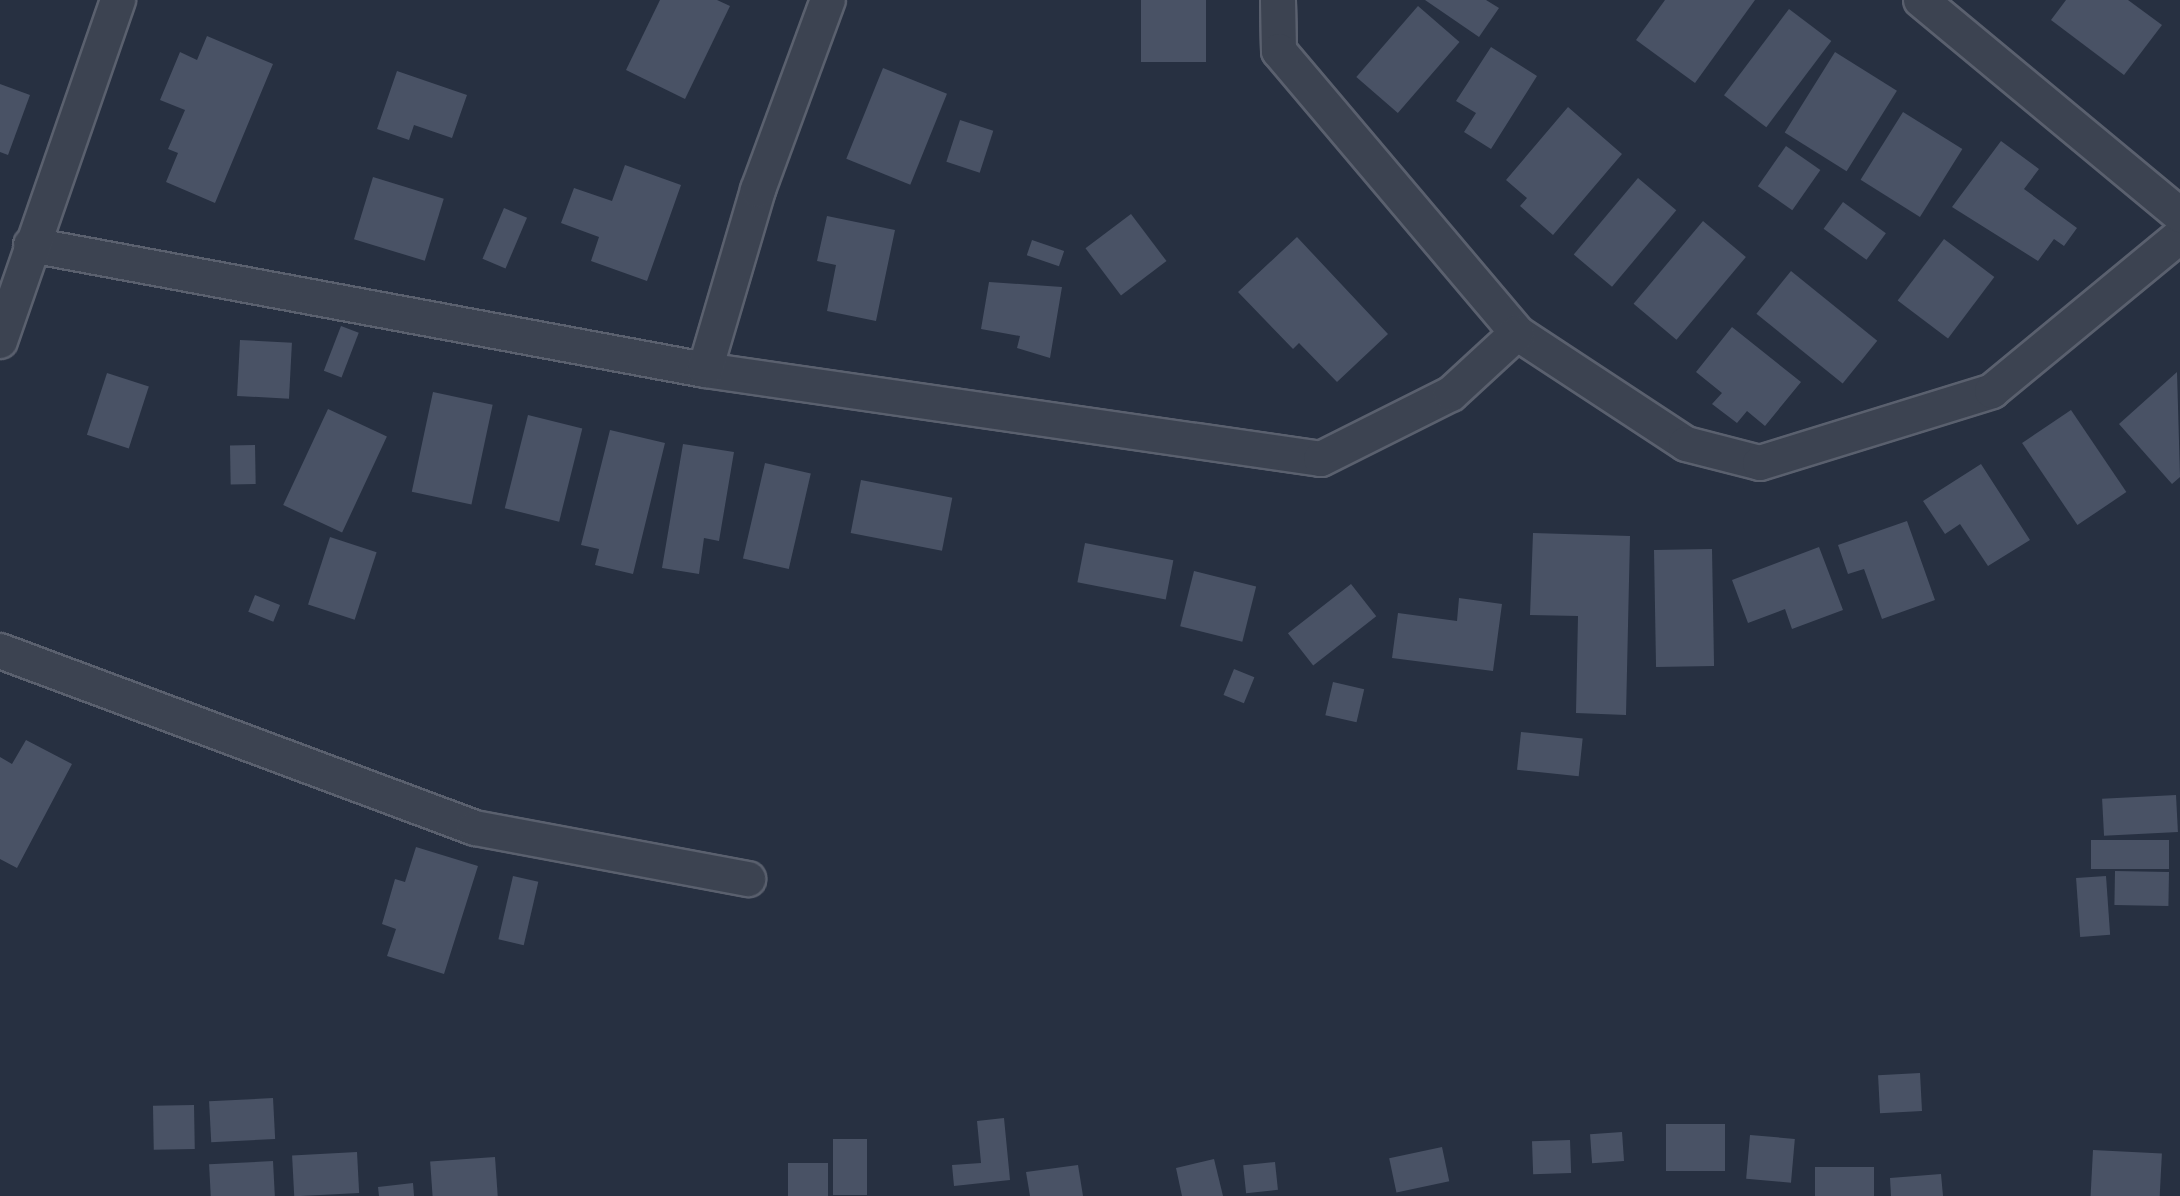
<!DOCTYPE html>
<style>
body{margin:0}
#map{position:relative;width:2180px;height:1196px;overflow:hidden;background:#273041;font-family:"Work Sans",sans-serif}
div>[style]{position:absolute}
.building>*{inset:0;background:#495265;transform-origin:0 0}
.roads{filter:drop-shadow(2px 0 #5a606e) drop-shadow(-2px 0 #5a606e) drop-shadow(0 2px #5a606e) drop-shadow(0 -2px #5a606e)}
.minor>*{height:34px;margin:-17px;padding:0 17px;transform-origin:17px;border-radius:17px;background:#3c4351}
span{translate:-50% -50%;white-space:nowrap;text-align:center;line-height:1.15;-webkit-text-stroke:7px #202736;paint-order:stroke}
</style>
<div id="map">
<div class="building">
<i style="clip-path:polygon(660px 0,717px 0,730px 6px,685px 99px,626px 70px)"></i>
<i style="left:1141px;top:0;width:65px;height:62px"></i>
<i style="clip-path:polygon(1425px 0,1486px 0,1499px 8px,1479px 37px)"></i>
<i style="clip-path:polygon(1665px 0,1755px 0,1695px 83px,1636px 40px)"></i>
<i style="clip-path:polygon(2066px 0,2128px 0,2162px 25px,2124px 75px,2051px 20px)"></i>
<i style="left:1418px;top:6px;width:55px;height:94px;rotate:41deg"></i>
<i style="left:1789px;top:9px;width:53px;height:108px;rotate:37deg"></i>
<i style="clip-path:polygon(207px 36px,273px 64px,215px 203px,166px 182px,178px 153px,168px 149px,185px 110px,160px 100px,180px 52px,197px 60px)"></i>
<i style="clip-path:polygon(1491px 47px,1537px 76px,1491px 149px,1464px 132px,1476px 113px,1456px 101px)"></i>
<i style="left:1835px;top:52px;width:73px;height:95px;rotate:32deg"></i>
<i style="left:883px;top:68px;width:69px;height:98px;rotate:22deg"></i>
<i style="clip-path:polygon(397px 71px,467px 95px,452px 138px,414px 125px,409px 140px,377px 129px)"></i>
<i style="clip-path:polygon(0 84px,30px 95px,8px 155px,0 152px)"></i>
<i style="clip-path:polygon(1568px 107px,1622px 154px,1553px 235px,1520px 206px,1527px 198px,1506px 180px)"></i>
<i style="left:1903px;top:112px;width:70px;height:80px;rotate:32deg"></i>
<i style="left:960px;top:120px;width:35px;height:44px;rotate:18deg"></i>
<i style="clip-path:polygon(2001px 141px,2039px 169px,2024px 189px,2077px 228px,2064px 246px,2054px 239px,2038px 261px,1952px 207px)"></i>
<i style="left:1786px;top:146px;width:42px;height:49px;rotate:35deg"></i>
<i style="clip-path:polygon(625px 165px,681px 185px,647px 281px,591px 261px,599px 237px,561px 223px,574px 188px,612px 201px)"></i>
<i style="left:373px;top:177px;width:74px;height:65px;rotate:17deg"></i>
<i style="left:1638px;top:178px;width:50px;height:100px;rotate:40deg"></i>
<i style="left:1843px;top:202px;width:53px;height:33px;rotate:36deg"></i>
<i style="left:504px;top:208px;width:25px;height:55px;rotate:23deg"></i>
<i style="left:1131px;top:214px;width:59px;height:57px;rotate:53deg"></i>
<i style="clip-path:polygon(827px 216px,895px 230px,876px 321px,827px 311px,836px 265px,817px 261px)"></i>
<i style="left:1703px;top:221px;width:56px;height:108px;rotate:40deg"></i>
<i style="clip-path:polygon(1297px 237px,1388px 334px,1337px 382px,1299px 343px,1293px 349px,1238px 292px)"></i>
<i style="left:1944px;top:239px;width:63px;height:77px;rotate:37deg"></i>
<i style="left:1032px;top:240px;width:34px;height:16px;rotate:19deg"></i>
<i style="left:1791px;top:271px;width:111px;height:55px;rotate:39deg"></i>
<i style="clip-path:polygon(989px 282px,1062px 287px,1050px 358px,1017px 348px,1020px 336px,981px 329px)"></i>
<i style="left:341px;top:326px;width:19px;height:48px;rotate:21deg"></i>
<i style="clip-path:polygon(1732px 327px,1801px 382px,1765px 426px,1747px 411px,1737px 423px,1712px 404px,1722px 393px,1696px 372px)"></i>
<i style="left:240px;top:340px;width:52px;height:56px;rotate:3deg"></i>
<i style="clip-path:polygon(2177px 372px,2180px 477px,2172px 484px,2119px 424px)"></i>
<i style="left:107px;top:373px;width:44px;height:65px;rotate:18deg"></i>
<i style="left:433px;top:392px;width:61px;height:102px;rotate:12deg"></i>
<i style="left:328px;top:409px;width:65px;height:106px;rotate:25deg"></i>
<i style="left:2071px;top:410px;width:99px;height:59px;rotate:56deg"></i>
<i style="left:528px;top:415px;width:56px;height:96px;rotate:14deg"></i>
<i style="clip-path:polygon(610px 430px,665px 443px,633px 574px,595px 565px,599px 549px,581px 545px)"></i>
<i style="clip-path:polygon(683px 444px,734px 452px,719px 541px,704px 538px,699px 574px,662px 568px)"></i>
<i style="left:255px;top:445px;width:39px;height:25px;rotate:89deg"></i>
<i style="left:765px;top:463px;width:47px;height:98px;rotate:13deg"></i>
<i style="clip-path:polygon(1981px 464px,2030px 540px,1988px 566px,1960px 524px,1945px 534px,1923px 501px)"></i>
<i style="left:861px;top:480px;width:93px;height:54px;rotate:11deg"></i>
<i style="clip-path:polygon(1907px 521px,1935px 600px,1882px 619px,1864px 569px,1848px 574px,1838px 545px)"></i>
<i style="clip-path:polygon(1533px 533px,1630px 536px,1626px 715px,1576px 713px,1578px 616px,1530px 615px)"></i>
<i style="left:330px;top:537px;width:49px;height:71px;rotate:18deg"></i>
<i style="left:1085px;top:543px;width:90px;height:40px;rotate:11deg"></i>
<i style="clip-path:polygon(1819px 547px,1843px 610px,1792px 629px,1785px 609px,1748px 623px,1732px 580px)"></i>
<i style="left:1712px;top:549px;width:117px;height:58px;rotate:89deg"></i>
<i style="left:1194px;top:571px;width:64px;height:57px;rotate:14deg"></i>
<i style="left:1351px;top:584px;width:41px;height:80px;rotate:52deg"></i>
<i style="left:255px;top:595px;width:27px;height:18px;rotate:22deg"></i>
<i style="clip-path:polygon(1459px 598px,1502px 604px,1493px 671px,1392px 658px,1398px 613px,1457px 621px)"></i>
<i style="left:1234px;top:669px;width:22px;height:28px;rotate:22deg"></i>
<i style="left:1333px;top:682px;width:32px;height:34px;rotate:13deg"></i>
<i style="left:1521px;top:732px;width:62px;height:38px;rotate:6deg"></i>
<i style="clip-path:polygon(26px 740px,72px 764px,17px 868px,0 859px,0 757px,12px 764px)"></i>
<i style="left:2176px;top:795px;width:37px;height:74px;rotate:87deg"></i>
<i style="left:2091px;top:840px;width:78px;height:29px"></i>
<i style="clip-path:polygon(416px 847px,478px 866px,444px 974px,387px 956px,396px 929px,382px 924px,395px 879px,405px 882px)"></i>
<i style="left:2115px;top:871px;width:54px;height:34px;rotate:1deg"></i>
<i style="left:513px;top:876px;width:26px;height:65px;rotate:13deg"></i>
<i style="left:2106px;top:876px;width:59px;height:30px;rotate:86deg"></i>
<i style="left:1920px;top:1073px;width:38px;height:42px;rotate:87deg"></i>
<i style="left:273px;top:1098px;width:41px;height:64px;rotate:87deg"></i>
<i style="left:194px;top:1105px;width:44px;height:41px;rotate:89deg"></i>
<i style="clip-path:polygon(1004px 1118px,1010px 1180px,954px 1186px,952px 1165px,981px 1163px,977px 1121px)"></i>
<i style="left:1666px;top:1124px;width:59px;height:47px"></i>
<i style="left:1622px;top:1132px;width:29px;height:32px;rotate:86deg"></i>
<i style="left:1750px;top:1135px;width:45px;height:44px;rotate:5deg"></i>
<i style="left:833px;top:1139px;width:34px;height:56px"></i>
<i style="left:1570px;top:1140px;width:33px;height:38px;rotate:88deg"></i>
<i style="left:1442px;top:1147px;width:35px;height:54px;rotate:78deg"></i>
<i style="left:2093px;top:1150px;width:69px;height:46px;rotate:3deg"></i>
<i style="left:357px;top:1152px;width:41px;height:65px;rotate:87deg"></i>
<i style="left:495px;top:1157px;width:39px;height:65px;rotate:86deg"></i>
<i style="clip-path:polygon(1214px 1159px,1223px 1196px,1182px 1196px,1176px 1168px)"></i>
<i style="left:273px;top:1161px;width:35px;height:64px;rotate:87deg"></i>
<i style="left:1275px;top:1162px;width:28px;height:32px;rotate:84deg"></i>
<i style="left:788px;top:1163px;width:40px;height:33px"></i>
<i style="clip-path:polygon(1078px 1165px,1083px 1196px,1030px 1196px,1026px 1172px)"></i>
<i style="left:1815px;top:1167px;width:59px;height:29px"></i>
<i style="clip-path:polygon(1941px 1174px,1943px 1196px,1891px 1196px,1890px 1178px)"></i>
<i style="clip-path:polygon(413px 1183px,414px 1196px,379px 1196px,378px 1187px)"></i>
</div>
<div class="roads">
<div class="minor">
<i style="left:1278px;top:0;width:51px;rotate:88.9deg"></i>
<i style="left:1279px;top:51px;width:369px;rotate:49.8deg"></i>
<i style="left:1517px;top:333px;width:202px;rotate:33.3deg"></i>
<i style="left:1686px;top:444px;width:76px;rotate:14.4deg"></i>
<i style="left:1760px;top:463px;width:243px;rotate:-17.2deg"></i>
<i style="left:1992px;top:391px;width:244px;rotate:-39.5deg"></i>
<i style="left:1921px;top:0;width:337px;rotate:39.7deg"></i>
<i style="left:31px;top:245px;width:685px;rotate:10.51deg"></i>
<i style="left:705px;top:370px;width:622px;rotate:8.22deg"></i>
<i style="left:1321px;top:459px;width:145px;rotate:-26.6deg"></i>
<i style="left:1451px;top:394px;width:90px;rotate:-42.7deg"></i>
<i style="left:0;top:341px;width:361px;rotate:-70.9deg"></i>
<i style="left:705px;top:370px;width:188px;rotate:-73.6deg"></i>
<i style="left:758px;top:190px;width:202px;rotate:-69.8deg"></i>
<i style="left:0;top:651px;width:507px;rotate:20.44deg"></i>
<i style="left:475px;top:828px;width:278px;rotate:10.6deg"></i>
</div>
</div>
</div>
